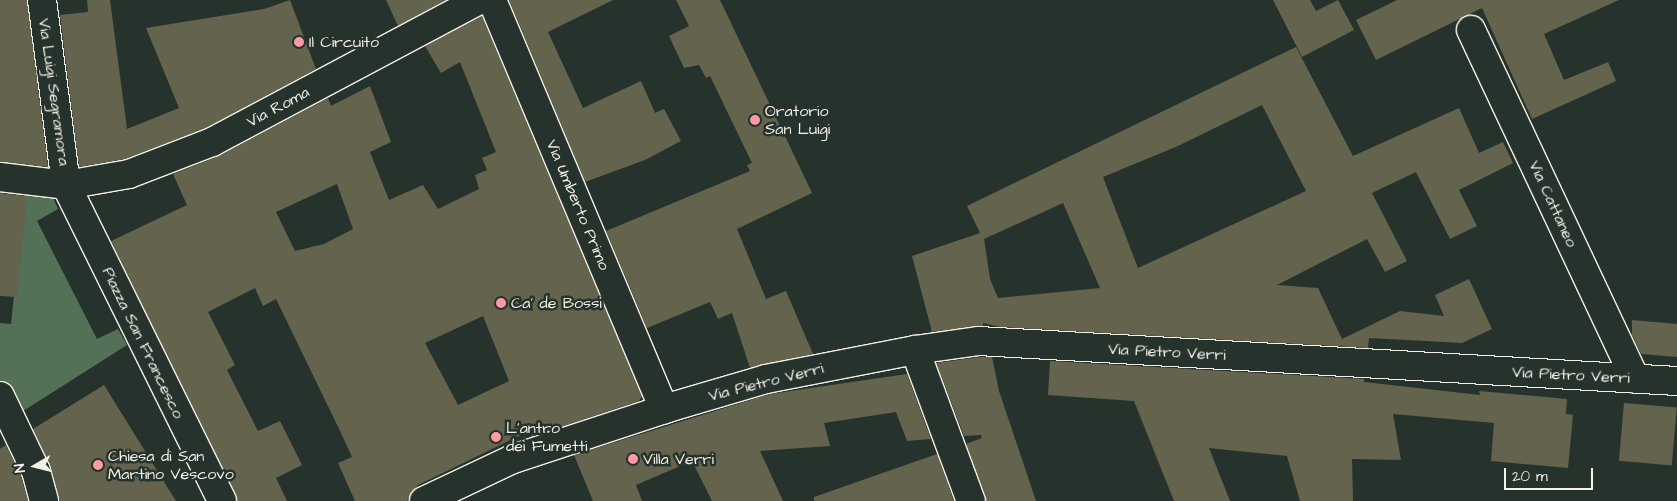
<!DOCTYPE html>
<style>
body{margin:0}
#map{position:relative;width:1677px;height:501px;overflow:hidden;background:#26332d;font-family:"Architects Daughter",sans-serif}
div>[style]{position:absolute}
.green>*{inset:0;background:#547057}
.building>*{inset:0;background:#63634e;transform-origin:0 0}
.roads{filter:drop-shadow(1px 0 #f4f1e8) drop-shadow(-1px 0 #f4f1e8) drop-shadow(0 1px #f4f1e8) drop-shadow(0 -1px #f4f1e8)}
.minor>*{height:28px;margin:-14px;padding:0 14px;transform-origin:14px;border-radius:14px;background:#26332d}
.dots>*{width:14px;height:14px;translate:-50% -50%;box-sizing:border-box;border:2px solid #26332d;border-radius:50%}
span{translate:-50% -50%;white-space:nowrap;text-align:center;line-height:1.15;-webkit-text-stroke:5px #26332d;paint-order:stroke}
.poi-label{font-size:16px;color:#f4f1e8}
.left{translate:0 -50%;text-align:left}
.street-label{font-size:16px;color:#f4f1e8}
.north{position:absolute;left:10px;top:441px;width:50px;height:50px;-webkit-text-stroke:4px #26332d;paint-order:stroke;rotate:262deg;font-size:14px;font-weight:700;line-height:20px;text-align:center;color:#f4f1e8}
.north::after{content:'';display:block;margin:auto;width:18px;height:22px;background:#f4f1e8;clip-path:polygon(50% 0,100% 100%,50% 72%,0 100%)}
.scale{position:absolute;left:1504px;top:468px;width:89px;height:22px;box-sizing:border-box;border:2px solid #f4f1e8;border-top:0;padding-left:6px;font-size:15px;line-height:18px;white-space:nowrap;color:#f4f1e8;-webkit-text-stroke:4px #26332d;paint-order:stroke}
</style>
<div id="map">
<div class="green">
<i style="clip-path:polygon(26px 180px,46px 182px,58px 209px,37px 221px,97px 339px,118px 329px,127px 345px,20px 413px,0 383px,0 323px,11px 324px)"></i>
</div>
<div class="building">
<i style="clip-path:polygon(0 0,27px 0,48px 167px,0 162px)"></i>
<i style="clip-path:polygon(87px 0,110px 0,127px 129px,179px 108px,146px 28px,264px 9px,290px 0,316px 69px,206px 128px,125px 159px,79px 167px,60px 15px,88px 12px)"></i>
<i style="clip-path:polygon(386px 0,446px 0,398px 26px)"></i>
<i style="clip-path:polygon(509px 0,613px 0,548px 32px,583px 108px,641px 81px,655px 113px,664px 109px,681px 141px,645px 160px,585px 182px)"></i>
<i style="clip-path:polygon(676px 0,720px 0,812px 193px,737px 229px,766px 299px,786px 291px,813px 354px,750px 368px,732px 313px,718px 319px,710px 302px,647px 328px,606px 231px,750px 171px,747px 165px,752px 163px,710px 76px,706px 78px,699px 65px,684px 68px,669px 36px,689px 26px)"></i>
<i style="clip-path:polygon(1273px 0,1310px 0,1316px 11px,1338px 0,1354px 30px,1302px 57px)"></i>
<i style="clip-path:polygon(1397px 0,1619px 0,1544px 34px,1564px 80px,1608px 62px,1616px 81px,1532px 119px,1482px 8px,1376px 60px,1356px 20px)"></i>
<i style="clip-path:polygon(evenodd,482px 16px,642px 396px,639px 401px,531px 437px,529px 431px,418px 485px,407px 501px,355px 501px,338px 463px,352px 457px,342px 435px,276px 299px,263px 306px,255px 288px,208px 312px,235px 365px,227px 370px,258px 431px,280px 421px,302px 465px,276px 478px,287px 501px,237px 501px,111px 241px,187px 205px,173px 174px,219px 156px,328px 98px,331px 106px,370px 86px,391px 142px,370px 152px,389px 200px,423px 185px,438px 209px,479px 189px,475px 175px,487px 170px,482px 158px,496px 152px,460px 62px,441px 73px,425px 46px,482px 16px,337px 184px,353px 229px,324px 244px,295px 251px,276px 212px,337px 184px,482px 16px,483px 316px,509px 381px,458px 405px,425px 343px,483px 316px)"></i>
<i style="clip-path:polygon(evenodd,1296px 47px,1353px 156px,1459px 108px,1479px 153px,1503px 142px,1513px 163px,1459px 190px,1477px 226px,1450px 239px,1416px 172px,1372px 193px,1407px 261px,1385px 272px,1367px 239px,1277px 285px,1318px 288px,1342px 339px,1400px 311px,1444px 316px,1435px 295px,1469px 279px,1492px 329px,1462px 343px,1369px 338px,1368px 348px,1000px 327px,983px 323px,983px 326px,932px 332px,912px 256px,980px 233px,967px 206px,1296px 47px,1262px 105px,1306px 191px,1138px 268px,1103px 177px,1178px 146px,1262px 105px,1296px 47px,1063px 203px,1100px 288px,998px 298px,990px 279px,984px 239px,1063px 203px)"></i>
<i style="clip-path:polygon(0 193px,27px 196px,17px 297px,0 296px)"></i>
<i style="clip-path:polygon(1632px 320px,1677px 324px,1677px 357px,1641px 354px,1632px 335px)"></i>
<i style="clip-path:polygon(980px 357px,992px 357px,999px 391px,1036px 501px,986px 501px,966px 444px,982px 438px,981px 435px,964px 436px,936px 363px)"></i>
<i style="clip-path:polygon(1050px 361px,1364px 379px,1364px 382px,1480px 395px,1479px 391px,1567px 399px,1566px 414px,1573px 415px,1568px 468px,1491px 461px,1494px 423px,1393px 414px,1401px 460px,1352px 459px,1353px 501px,1300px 501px,1287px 456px,1209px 448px,1230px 501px,1174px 501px,1134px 401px,1048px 395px)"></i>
<i style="clip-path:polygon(907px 374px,931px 439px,907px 441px,896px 412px,824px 423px,830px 446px,760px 451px,783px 501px,712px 501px,692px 461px,636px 485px,642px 501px,593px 501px,574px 455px,770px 394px)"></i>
<i style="clip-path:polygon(104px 385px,176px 501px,59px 501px,51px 467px,33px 429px)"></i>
<i style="left:1624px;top:403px;width:53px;height:58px;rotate:5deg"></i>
<i style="clip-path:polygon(6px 445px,21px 476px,28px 501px,0 501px,0 449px)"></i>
<i style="clip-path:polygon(937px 454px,954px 501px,814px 501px,814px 497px)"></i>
</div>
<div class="roads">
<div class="minor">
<i style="left:42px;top:0;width:187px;rotate:82.6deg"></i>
<i style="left:66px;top:185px;width:352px;rotate:63.7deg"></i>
<i style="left:492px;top:0;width:444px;rotate:67.2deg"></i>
<i style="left:664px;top:409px;width:106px;rotate:-16.4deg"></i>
<i style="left:766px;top:379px;width:152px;rotate:-11deg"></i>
<i style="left:915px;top:350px;width:65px;rotate:-8deg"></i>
<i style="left:979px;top:341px;width:699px;rotate:3.28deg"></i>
<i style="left:1471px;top:30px;width:385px;rotate:64.8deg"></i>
<i style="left:0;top:177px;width:66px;rotate:6.9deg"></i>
<i style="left:66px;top:185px;width:64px;rotate:-9.9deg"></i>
<i style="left:129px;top:174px;width:89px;rotate:-21.1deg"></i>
<i style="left:212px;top:142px;width:302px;rotate:-28deg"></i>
<i style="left:915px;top:350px;width:161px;rotate:69.7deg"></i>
<i style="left:0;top:396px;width:83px;rotate:64.4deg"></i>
<i style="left:36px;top:471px;width:31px;rotate:75deg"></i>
<i style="left:424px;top:501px;width:98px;rotate:-25.3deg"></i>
<i style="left:513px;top:459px;width:166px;rotate:-18.2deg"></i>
</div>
</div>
<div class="dots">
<i style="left:299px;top:42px;background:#ff9aa2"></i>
<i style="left:755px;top:120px;background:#ff9aa2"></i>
<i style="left:501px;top:303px;background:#ff9aa2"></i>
<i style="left:496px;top:437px;background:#ff9aa2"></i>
<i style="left:633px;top:459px;background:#ff9aa2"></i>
<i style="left:98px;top:465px;background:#ff9aa2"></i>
</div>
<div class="poi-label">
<span class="left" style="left:309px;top:42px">Il Circuito</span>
<span class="left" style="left:765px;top:120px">Oratorio<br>San Luigi</span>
<span class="left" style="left:511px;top:303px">Ca' de Bossi</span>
<span class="left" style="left:506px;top:437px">L'antro<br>dei Fumetti</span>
<span class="left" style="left:108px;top:465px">Chiesa di San<br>Martino Vescovo</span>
<span class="left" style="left:643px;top:459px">Villa Verri</span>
</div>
<div class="street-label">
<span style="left:54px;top:92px;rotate:82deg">Via Luigi Segramora</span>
<span style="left:278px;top:107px;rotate:-28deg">Via Roma</span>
<span style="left:1553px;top:204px;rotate:65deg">Via Cattaneo</span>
<span style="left:578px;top:205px;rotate:67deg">Via Umberto Primo</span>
<span style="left:143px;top:343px;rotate:64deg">Piazza San Francesco</span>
<span style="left:1167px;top:352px;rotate:3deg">Via Pietro Verri</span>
<span style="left:1571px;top:375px;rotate:3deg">Via Pietro Verri</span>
<span style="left:766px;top:382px;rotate:-14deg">Via Pietro Verri</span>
</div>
<div class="north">N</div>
<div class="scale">20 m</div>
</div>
